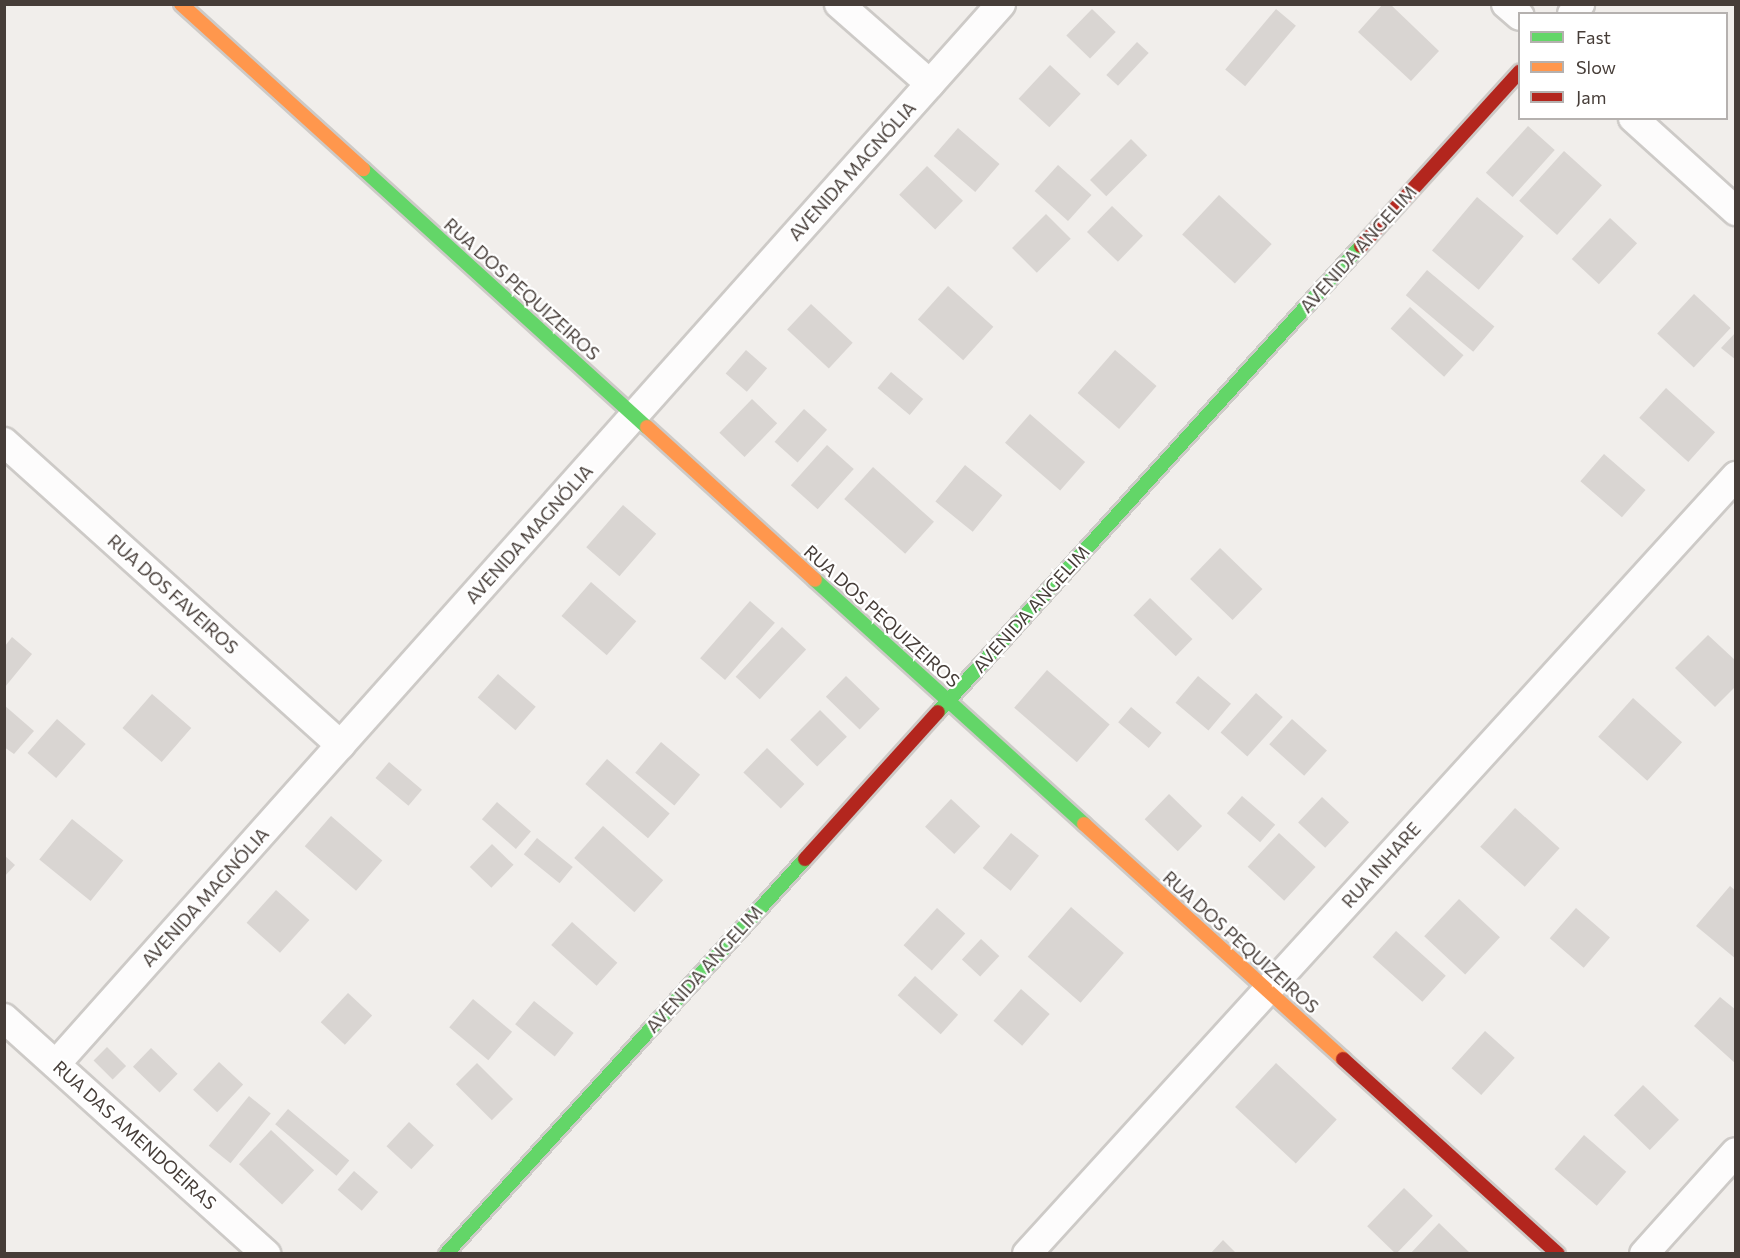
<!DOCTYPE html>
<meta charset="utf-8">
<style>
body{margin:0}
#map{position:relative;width:1740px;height:1258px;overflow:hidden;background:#f1eeeb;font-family:Commissioner,sans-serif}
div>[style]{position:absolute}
.building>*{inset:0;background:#d9d5d2;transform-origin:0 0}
.roads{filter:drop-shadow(2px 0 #cdcac7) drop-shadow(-2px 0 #cdcac7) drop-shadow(0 2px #cdcac7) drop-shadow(0 -2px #cdcac7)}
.street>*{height:28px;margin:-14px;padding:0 14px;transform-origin:14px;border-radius:14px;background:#fdfcfc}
.fast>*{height:14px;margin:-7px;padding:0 7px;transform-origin:7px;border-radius:7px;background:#63d668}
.slow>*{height:14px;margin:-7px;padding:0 7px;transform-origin:7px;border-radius:7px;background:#ff974d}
.jam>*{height:14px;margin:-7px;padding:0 7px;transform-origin:7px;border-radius:7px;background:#b3261e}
span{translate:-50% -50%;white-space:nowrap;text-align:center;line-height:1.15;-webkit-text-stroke:4.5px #fff;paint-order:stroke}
.street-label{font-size:18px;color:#463d38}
.frame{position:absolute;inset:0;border:6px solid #463d38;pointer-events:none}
.legend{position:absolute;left:1518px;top:12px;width:210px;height:108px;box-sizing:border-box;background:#fff;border:2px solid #b5b1af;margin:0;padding:8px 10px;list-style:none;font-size:18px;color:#463d38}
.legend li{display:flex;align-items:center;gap:12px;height:30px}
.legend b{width:30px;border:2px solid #b5b1af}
</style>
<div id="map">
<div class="building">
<i style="clip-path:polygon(1383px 4px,1390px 4px,1439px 51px,1411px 81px,1358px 32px)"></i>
<i style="left:1092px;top:9px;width:33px;height:37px;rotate:44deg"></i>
<i style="left:1276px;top:9px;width:26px;height:79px;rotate:40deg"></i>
<i style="left:1137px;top:42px;width:16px;height:45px;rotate:43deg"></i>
<i style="left:1050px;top:65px;width:42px;height:46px;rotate:43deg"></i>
<i style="left:1528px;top:126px;width:36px;height:63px;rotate:42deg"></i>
<i style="left:958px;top:128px;width:55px;height:37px;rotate:41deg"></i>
<i style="left:1131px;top:139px;width:23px;height:58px;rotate:45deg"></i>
<i style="left:1564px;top:151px;width:51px;height:67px;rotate:42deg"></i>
<i style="left:1058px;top:165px;width:45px;height:35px;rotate:42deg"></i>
<i style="left:927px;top:166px;width:50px;height:40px;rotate:44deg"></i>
<i style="left:1219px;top:195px;width:72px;height:54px;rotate:43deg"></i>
<i style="left:1477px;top:197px;width:61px;height:70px;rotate:40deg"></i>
<i style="left:1112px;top:206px;width:43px;height:36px;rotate:44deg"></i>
<i style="left:1046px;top:214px;width:35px;height:48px;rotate:45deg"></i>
<i style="left:1610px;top:218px;width:37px;height:56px;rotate:43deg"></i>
<i style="left:1427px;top:270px;width:88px;height:33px;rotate:40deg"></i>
<i style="left:948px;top:286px;width:61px;height:45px;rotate:42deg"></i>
<i style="left:1694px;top:294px;width:50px;height:54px;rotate:43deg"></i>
<i style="left:811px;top:304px;width:57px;height:35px;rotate:43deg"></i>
<i style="left:1410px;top:307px;width:72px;height:29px;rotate:42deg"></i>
<i style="clip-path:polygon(1736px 332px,1736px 360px,1721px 348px)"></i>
<i style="left:746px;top:350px;width:28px;height:31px;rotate:41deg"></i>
<i style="left:1115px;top:350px;width:55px;height:57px;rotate:41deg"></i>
<i style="left:891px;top:372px;width:42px;height:21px;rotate:40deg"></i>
<i style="left:1666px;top:388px;width:66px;height:40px;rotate:42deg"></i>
<i style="left:752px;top:399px;width:35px;height:47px;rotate:44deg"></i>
<i style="left:804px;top:409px;width:31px;height:44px;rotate:42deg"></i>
<i style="left:1030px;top:414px;width:73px;height:38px;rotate:41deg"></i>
<i style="left:827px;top:445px;width:36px;height:54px;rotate:42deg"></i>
<i style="left:1604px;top:454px;width:55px;height:36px;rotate:41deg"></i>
<i style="left:965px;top:465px;width:48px;height:47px;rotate:39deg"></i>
<i style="left:873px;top:467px;width:82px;height:43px;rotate:42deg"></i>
<i style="left:623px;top:505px;width:44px;height:56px;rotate:41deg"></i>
<i style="left:1220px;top:548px;width:59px;height:43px;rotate:44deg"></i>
<i style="left:591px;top:582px;width:60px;height:45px;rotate:41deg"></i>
<i style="left:1150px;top:598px;width:59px;height:24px;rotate:44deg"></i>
<i style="left:750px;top:601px;width:33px;height:76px;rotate:41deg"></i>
<i style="left:782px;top:627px;width:33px;height:68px;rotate:43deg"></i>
<i style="clip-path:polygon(1708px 635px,1736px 661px,1736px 686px,1715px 707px,1675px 668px)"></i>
<i style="clip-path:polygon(12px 637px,32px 654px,5px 687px,5px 646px)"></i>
<i style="left:1047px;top:670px;width:83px;height:50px;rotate:41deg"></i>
<i style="left:498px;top:674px;width:50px;height:31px;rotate:41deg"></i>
<i style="left:846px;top:676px;width:47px;height:29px;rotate:44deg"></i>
<i style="left:1198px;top:676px;width:43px;height:35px;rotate:40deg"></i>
<i style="left:1256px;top:693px;width:36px;height:53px;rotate:42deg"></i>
<i style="left:152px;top:694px;width:52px;height:45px;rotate:41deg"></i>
<i style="left:1633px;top:698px;width:66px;height:52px;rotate:42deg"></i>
<i style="clip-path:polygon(4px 705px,34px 731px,14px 754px,4px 747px)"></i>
<i style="left:1131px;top:707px;width:40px;height:20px;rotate:40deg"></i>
<i style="left:820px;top:710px;width:38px;height:42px;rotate:45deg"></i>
<i style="left:57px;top:719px;width:38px;height:45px;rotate:41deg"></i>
<i style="left:1292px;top:719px;width:47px;height:34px;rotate:42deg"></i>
<i style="left:661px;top:742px;width:51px;height:40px;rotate:40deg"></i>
<i style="left:767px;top:748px;width:52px;height:34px;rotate:44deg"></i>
<i style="left:607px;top:759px;width:83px;height:33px;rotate:41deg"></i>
<i style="left:389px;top:762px;width:43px;height:21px;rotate:40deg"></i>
<i style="left:1169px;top:794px;width:46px;height:35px;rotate:44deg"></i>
<i style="left:1242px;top:796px;width:44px;height:23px;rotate:41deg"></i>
<i style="left:1322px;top:797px;width:37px;height:35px;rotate:43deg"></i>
<i style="left:951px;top:799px;width:40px;height:38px;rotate:43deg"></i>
<i style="left:497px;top:802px;width:45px;height:23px;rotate:41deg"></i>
<i style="left:1515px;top:808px;width:60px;height:52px;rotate:42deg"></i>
<i style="left:331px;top:816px;width:68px;height:40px;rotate:41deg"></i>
<i style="left:72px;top:819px;width:66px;height:52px;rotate:39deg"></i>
<i style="left:603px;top:826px;width:81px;height:43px;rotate:42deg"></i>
<i style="left:1011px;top:833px;width:36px;height:45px;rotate:39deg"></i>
<i style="left:1279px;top:833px;width:50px;height:46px;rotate:43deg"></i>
<i style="left:537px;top:838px;width:46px;height:21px;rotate:39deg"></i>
<i style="left:492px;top:844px;width:30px;height:32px;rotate:44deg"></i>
<i style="clip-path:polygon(4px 855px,15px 865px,4px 877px)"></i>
<i style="clip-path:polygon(1730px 886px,1736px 891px,1736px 959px,1696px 926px)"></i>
<i style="left:276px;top:890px;width:45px;height:44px;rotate:42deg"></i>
<i style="left:1459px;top:899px;width:56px;height:51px;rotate:43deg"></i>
<i style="left:1071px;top:907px;width:70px;height:66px;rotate:41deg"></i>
<i style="left:937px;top:908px;width:38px;height:50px;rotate:42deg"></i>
<i style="left:1576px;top:908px;width:45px;height:40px;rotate:41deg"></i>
<i style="left:572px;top:922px;width:61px;height:31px;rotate:42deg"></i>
<i style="left:1396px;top:931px;width:67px;height:35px;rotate:42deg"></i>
<i style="left:981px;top:939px;width:25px;height:28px;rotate:43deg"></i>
<i style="left:915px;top:976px;width:58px;height:26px;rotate:42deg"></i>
<i style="left:1021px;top:989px;width:38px;height:42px;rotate:41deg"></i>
<i style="left:348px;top:993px;width:33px;height:40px;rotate:43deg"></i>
<i style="clip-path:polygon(1720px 997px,1736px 1010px,1736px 1064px,1694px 1026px)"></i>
<i style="left:473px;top:999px;width:51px;height:37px;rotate:40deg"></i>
<i style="left:534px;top:1001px;width:51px;height:30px;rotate:39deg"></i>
<i style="left:1485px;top:1031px;width:40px;height:50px;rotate:42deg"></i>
<i style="left:107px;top:1047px;width:27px;height:19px;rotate:45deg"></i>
<i style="left:151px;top:1048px;width:37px;height:26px;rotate:44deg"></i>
<i style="left:219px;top:1062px;width:33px;height:38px;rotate:43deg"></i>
<i style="left:477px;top:1063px;width:51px;height:30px;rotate:45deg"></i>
<i style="left:1276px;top:1063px;width:83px;height:60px;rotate:43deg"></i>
<i style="left:1643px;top:1085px;width:50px;height:42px;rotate:44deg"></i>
<i style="left:249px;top:1096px;width:28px;height:64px;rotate:39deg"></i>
<i style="left:288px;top:1109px;width:80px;height:20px;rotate:40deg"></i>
<i style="left:409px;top:1122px;width:34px;height:33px;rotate:43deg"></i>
<i style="left:271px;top:1130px;width:59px;height:47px;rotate:43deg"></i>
<i style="left:1584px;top:1135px;width:56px;height:45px;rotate:41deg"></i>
<i style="left:354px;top:1171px;width:32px;height:25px;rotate:41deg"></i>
<i style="left:1404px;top:1188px;width:40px;height:53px;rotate:44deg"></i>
<i style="clip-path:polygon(1439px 1223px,1471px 1254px,1410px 1254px)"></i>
<i style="clip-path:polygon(1223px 1240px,1237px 1254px,1210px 1254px)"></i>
</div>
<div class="roads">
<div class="street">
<i style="left:839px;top:4px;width:121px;rotate:41.3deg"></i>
<i style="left:1506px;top:4px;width:18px;rotate:41deg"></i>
<i style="left:1572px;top:14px;width:13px;rotate:-51deg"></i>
<i style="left:1633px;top:118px;width:139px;rotate:42.1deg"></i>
<i style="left:4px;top:442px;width:453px;rotate:42deg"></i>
<i style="left:4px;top:1018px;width:353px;rotate:42deg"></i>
<i style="left:56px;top:1064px;width:1420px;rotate:-48.28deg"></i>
<i style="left:1027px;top:1254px;width:1053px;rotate:-47.66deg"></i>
<i style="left:1644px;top:1254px;width:137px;rotate:-48deg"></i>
</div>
<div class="fast">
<i style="left:363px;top:169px;width:384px;rotate:42.3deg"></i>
<i style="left:815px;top:580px;width:363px;rotate:42.2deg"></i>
<i style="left:938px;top:712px;width:629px;rotate:-47.77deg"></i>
<i style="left:446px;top:1254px;width:534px;rotate:-47.73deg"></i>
</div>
<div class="slow">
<i style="left:181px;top:4px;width:246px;rotate:42.2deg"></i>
<i style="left:647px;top:427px;width:227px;rotate:42.3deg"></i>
<i style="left:1084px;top:824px;width:350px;rotate:42.2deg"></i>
</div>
<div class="jam">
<i style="left:1361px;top:246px;width:236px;rotate:-47.7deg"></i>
<i style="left:805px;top:859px;width:198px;rotate:-47.9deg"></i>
<i style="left:1343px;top:1059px;width:290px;rotate:42.2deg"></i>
</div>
</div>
<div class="street-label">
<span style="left:852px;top:171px;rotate:-48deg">AVENIDA MAGNÓLIA</span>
<span style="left:1358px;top:249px;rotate:-48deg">AVENIDA ANGELIM</span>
<span style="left:522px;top:289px;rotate:42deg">RUA DOS PEQUIZEIROS</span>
<span style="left:529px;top:534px;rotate:-48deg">AVENIDA MAGNÓLIA</span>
<span style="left:173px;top:594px;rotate:42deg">RUA DOS FAVEIROS</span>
<span style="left:1031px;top:609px;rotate:-48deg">AVENIDA ANGELIM</span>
<span style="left:882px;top:616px;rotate:42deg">RUA DOS PEQUIZEIROS</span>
<span style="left:1381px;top:865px;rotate:-48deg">RUA INHARE</span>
<span style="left:205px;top:897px;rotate:-48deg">AVENIDA MAGNÓLIA</span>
<span style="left:1241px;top:942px;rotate:42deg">RUA DOS PEQUIZEIROS</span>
<span style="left:704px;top:969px;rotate:-48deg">AVENIDA ANGELIM</span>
<span style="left:135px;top:1135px;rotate:42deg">RUA DAS AMENDOEIRAS</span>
</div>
<div class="frame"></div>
<ul class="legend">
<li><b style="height:8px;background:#63d668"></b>Fast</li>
<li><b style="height:8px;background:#ff974d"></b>Slow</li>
<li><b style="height:8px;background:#b3261e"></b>Jam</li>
</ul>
</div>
